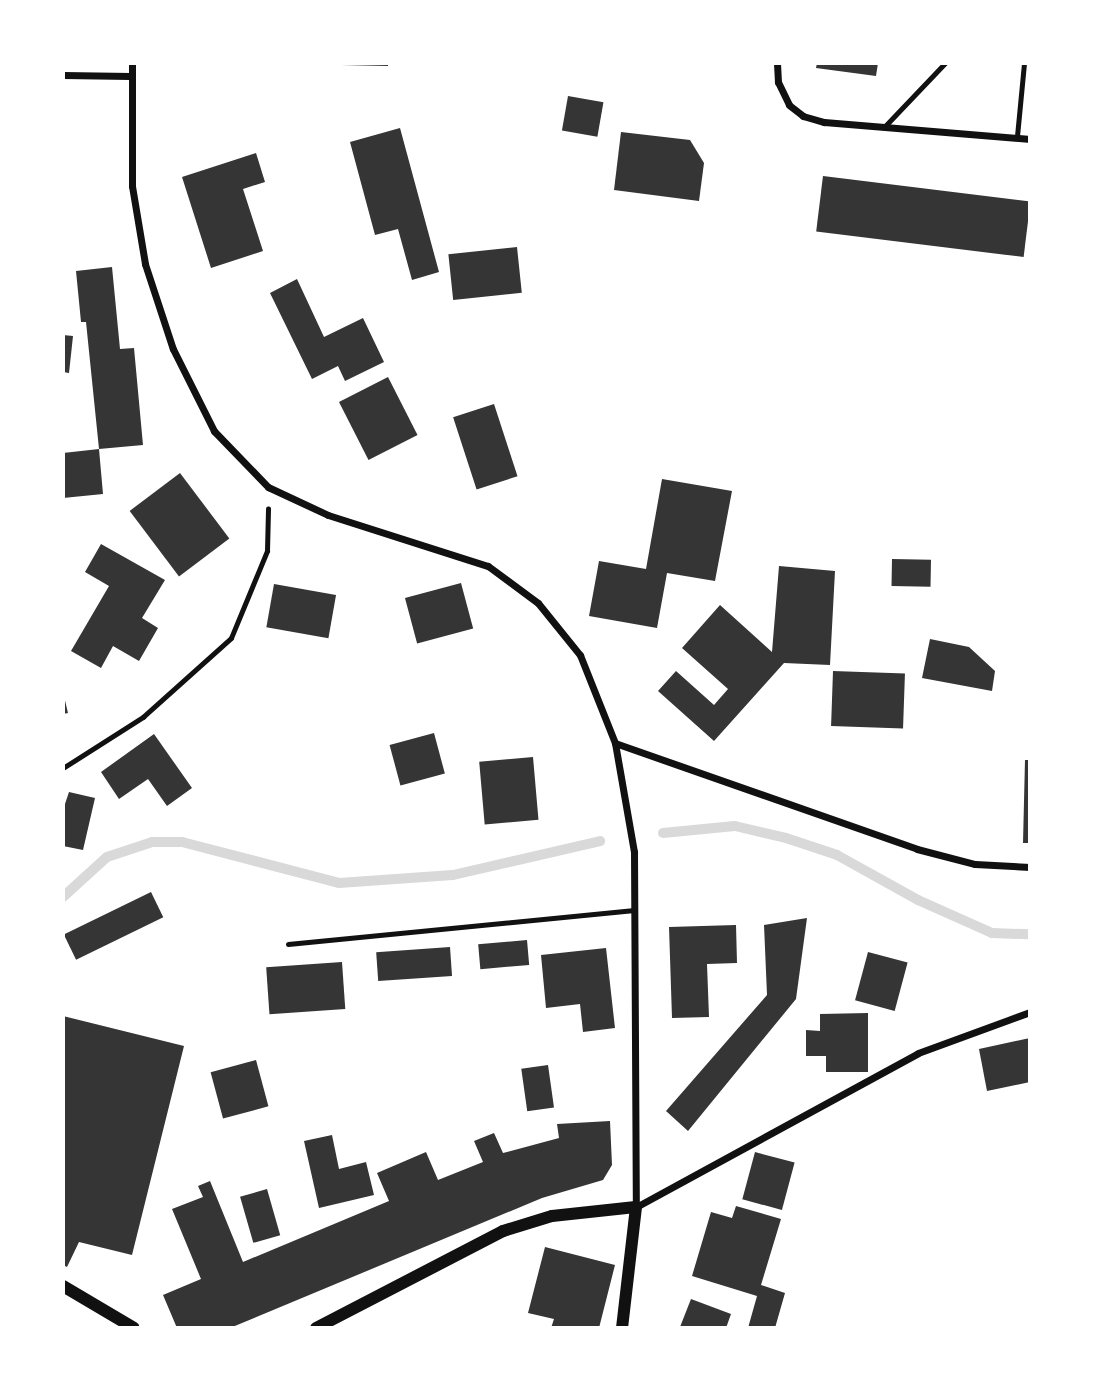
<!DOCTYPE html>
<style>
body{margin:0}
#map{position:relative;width:1093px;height:1391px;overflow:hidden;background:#fff;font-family:"Times New Roman",serif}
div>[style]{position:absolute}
.stream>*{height:10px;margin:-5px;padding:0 5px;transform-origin:5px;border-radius:5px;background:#d9d9d9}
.building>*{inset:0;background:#353535;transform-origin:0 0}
.path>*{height:4.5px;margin:-2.25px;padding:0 2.25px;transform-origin:2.25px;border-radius:2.25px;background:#111}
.service>*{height:5px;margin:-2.5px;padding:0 2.5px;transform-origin:2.5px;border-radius:2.5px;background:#111}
.minor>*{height:7px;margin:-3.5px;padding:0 3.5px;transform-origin:3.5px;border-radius:3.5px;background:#111}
.tertiary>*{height:12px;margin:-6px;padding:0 6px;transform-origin:6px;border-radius:6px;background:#111}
span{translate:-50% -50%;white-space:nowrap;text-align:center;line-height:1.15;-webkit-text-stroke:7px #fff;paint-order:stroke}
.frame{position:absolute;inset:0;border:65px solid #fff;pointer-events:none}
</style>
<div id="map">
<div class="stream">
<i style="left:663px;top:833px;width:72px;rotate:-5.6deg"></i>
<i style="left:735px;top:826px;width:52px;rotate:13.2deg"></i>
<i style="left:786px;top:838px;width:54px;rotate:18.4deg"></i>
<i style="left:837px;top:855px;width:93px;rotate:29.1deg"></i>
<i style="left:918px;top:900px;width:81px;rotate:24deg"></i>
<i style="left:992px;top:933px;width:38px;rotate:2deg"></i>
<i style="left:63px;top:897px;width:59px;rotate:-42.3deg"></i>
<i style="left:107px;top:857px;width:47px;rotate:-18.4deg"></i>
<i style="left:152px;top:842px;width:30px"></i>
<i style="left:182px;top:842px;width:162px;rotate:14.6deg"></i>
<i style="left:339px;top:883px;width:114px;rotate:-4deg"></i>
<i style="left:453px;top:875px;width:151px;rotate:-13deg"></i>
</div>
<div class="building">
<i style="clip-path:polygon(341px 63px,388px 63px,388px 66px,341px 65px)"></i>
<i style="clip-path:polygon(817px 63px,878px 63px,876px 76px,816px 68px)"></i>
<i style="left:568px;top:96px;width:36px;height:35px;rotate:10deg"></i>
<i style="clip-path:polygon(400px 128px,439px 272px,412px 280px,398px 229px,375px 235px,350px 142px)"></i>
<i style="clip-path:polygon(621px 132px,690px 140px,704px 163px,699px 201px,614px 190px)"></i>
<i style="clip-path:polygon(256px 153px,265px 182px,243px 189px,263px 251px,211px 268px,182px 177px)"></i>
<i style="left:823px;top:176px;width:209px;height:56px;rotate:7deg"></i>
<i style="left:517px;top:247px;width:46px;height:69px;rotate:84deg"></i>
<i style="clip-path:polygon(112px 267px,120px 349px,134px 348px,143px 445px,99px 449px,103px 494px,63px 498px,63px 453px,99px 449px,86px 322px,81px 322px,76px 271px)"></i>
<i style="clip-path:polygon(297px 279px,324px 337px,363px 318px,384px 362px,345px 381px,338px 366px,312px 379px,270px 293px)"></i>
<i style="clip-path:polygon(63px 335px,73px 336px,69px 373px,63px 372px)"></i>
<i style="left:388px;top:377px;width:65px;height:55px;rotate:63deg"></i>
<i style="left:494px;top:404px;width:76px;height:43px;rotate:72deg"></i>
<i style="left:180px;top:473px;width:82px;height:63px;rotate:53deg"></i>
<i style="clip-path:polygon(662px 479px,732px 491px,715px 581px,667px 573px,657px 628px,589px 616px,599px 561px,646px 569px)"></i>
<i style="clip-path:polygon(101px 544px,165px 580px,142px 618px,158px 628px,139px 661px,113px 646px,101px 668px,71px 651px,109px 586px,85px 572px)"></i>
<i style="left:892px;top:559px;width:39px;height:27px;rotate:1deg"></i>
<i style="clip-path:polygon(779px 566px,835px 571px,830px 665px,784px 663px,714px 741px,658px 691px,676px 671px,714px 705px,728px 689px,682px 648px,720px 605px,772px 652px)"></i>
<i style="left:461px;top:583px;width:47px;height:58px;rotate:75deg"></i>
<i style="left:274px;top:584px;width:63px;height:44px;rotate:10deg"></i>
<i style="clip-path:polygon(930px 639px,969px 647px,995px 671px,992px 691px,922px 678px)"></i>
<i style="left:833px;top:671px;width:72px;height:55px;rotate:2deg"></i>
<i style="clip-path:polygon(63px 692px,68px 713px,63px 714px)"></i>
<i style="left:434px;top:733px;width:42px;height:46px;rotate:75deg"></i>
<i style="clip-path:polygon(154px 734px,192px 788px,167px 806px,148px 779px,119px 799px,101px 772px)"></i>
<i style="left:533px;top:757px;width:63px;height:54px;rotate:85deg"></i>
<i style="clip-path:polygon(1025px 760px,1030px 760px,1030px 843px,1023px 843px)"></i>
<i style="clip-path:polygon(69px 792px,95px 798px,83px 850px,63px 846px,63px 810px)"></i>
<i style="left:151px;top:892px;width:28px;height:97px;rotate:64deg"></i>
<i style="clip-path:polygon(807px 918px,796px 999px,688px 1131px,666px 1111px,767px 995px,764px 925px)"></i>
<i style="clip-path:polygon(736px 925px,737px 963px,707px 964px,709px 1017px,672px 1018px,669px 927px)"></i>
<i style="left:527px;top:940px;width:25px;height:49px;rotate:85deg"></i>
<i style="left:450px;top:947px;width:29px;height:74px;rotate:86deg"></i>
<i style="clip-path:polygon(606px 948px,615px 1028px,583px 1032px,580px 1004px,546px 1008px,541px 955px)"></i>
<i style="left:868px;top:952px;width:41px;height:50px;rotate:15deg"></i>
<i style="left:342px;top:962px;width:47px;height:76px;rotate:86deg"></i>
<i style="clip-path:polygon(868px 1013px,868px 1072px,826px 1072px,826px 1056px,806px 1056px,806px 1030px,820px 1031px,820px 1014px)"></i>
<i style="clip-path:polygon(63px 1016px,184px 1046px,132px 1255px,79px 1242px,67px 1267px,63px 1265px)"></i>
<i style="clip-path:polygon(1030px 1038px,1030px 1082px,987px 1091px,979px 1049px)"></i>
<i style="left:256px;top:1060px;width:48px;height:47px;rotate:75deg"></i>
<i style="left:548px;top:1065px;width:43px;height:27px;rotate:82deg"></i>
<i style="clip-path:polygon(610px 1121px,612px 1165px,603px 1180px,542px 1198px,230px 1328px,177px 1328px,163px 1295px,201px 1279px,172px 1209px,203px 1197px,198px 1186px,210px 1181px,243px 1262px,389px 1201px,377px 1173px,426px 1152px,438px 1180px,483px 1162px,474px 1141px,494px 1133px,503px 1153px,559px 1138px,557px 1124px)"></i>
<i style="clip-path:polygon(332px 1135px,339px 1169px,366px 1162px,374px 1195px,319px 1208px,304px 1141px)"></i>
<i style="left:755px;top:1152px;width:41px;height:49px;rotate:15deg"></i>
<i style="left:267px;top:1189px;width:48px;height:28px;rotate:74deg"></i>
<i style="clip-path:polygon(736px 1206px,781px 1219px,761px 1285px,785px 1293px,775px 1328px,748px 1328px,757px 1296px,692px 1276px,711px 1212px,732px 1218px)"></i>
<i style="clip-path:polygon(545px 1247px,615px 1265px,599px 1328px,551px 1328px,554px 1319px,528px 1313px)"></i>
<i style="clip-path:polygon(691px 1299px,731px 1314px,726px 1328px,680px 1327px)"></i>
</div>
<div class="path">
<i style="left:63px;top:768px;width:95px;rotate:-32.5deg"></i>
<i style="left:143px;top:717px;width:118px;rotate:-41.9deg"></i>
<i style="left:231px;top:638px;width:94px;rotate:-67.5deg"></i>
<i style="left:267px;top:551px;width:42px;rotate:-88.6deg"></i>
</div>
<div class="service">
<i style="left:885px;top:126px;width:87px;rotate:-46.4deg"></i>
<i style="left:1017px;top:136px;width:73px;rotate:-84.5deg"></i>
<i style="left:288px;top:944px;width:348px;rotate:-5.6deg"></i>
</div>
<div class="minor">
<i style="left:132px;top:63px;width:123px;rotate:90deg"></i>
<i style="left:132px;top:186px;width:79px;rotate:80.5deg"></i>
<i style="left:145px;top:264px;width:89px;rotate:71.8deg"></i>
<i style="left:173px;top:349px;width:92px;rotate:63.4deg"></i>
<i style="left:214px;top:431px;width:78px;rotate:46deg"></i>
<i style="left:268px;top:487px;width:66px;rotate:25deg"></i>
<i style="left:328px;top:515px;width:168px;rotate:17.7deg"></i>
<i style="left:488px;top:566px;width:62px;rotate:36.5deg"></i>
<i style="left:538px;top:603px;width:67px;rotate:51.1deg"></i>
<i style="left:580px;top:655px;width:95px;rotate:68.3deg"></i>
<i style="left:615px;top:743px;width:111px;rotate:80.1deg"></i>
<i style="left:634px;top:852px;width:355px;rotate:89.7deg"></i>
<i style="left:636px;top:1207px;width:321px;rotate:-28.6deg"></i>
<i style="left:918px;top:1053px;width:119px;rotate:-20.1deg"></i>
<i style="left:777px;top:63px;width:19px;rotate:87deg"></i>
<i style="left:778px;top:82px;width:25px;rotate:64deg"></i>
<i style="left:789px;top:105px;width:18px;rotate:38deg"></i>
<i style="left:803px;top:116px;width:22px;rotate:16deg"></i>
<i style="left:824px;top:122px;width:207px;rotate:4.7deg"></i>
<i style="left:63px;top:75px;width:67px;rotate:0.9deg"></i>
<i style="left:615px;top:743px;width:320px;rotate:19.3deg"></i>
<i style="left:917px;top:849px;width:60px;rotate:14.5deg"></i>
<i style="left:975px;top:864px;width:55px;rotate:3.1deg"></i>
</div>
<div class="tertiary">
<i style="left:63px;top:1286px;width:82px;rotate:30.6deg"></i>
<i style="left:316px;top:1328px;width:211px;rotate:-27.4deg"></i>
<i style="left:503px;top:1231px;width:51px;rotate:-17deg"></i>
<i style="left:552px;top:1216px;width:84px;rotate:-6.1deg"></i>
<i style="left:636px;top:1207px;width:122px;rotate:96.6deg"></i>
</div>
<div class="frame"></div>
</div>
